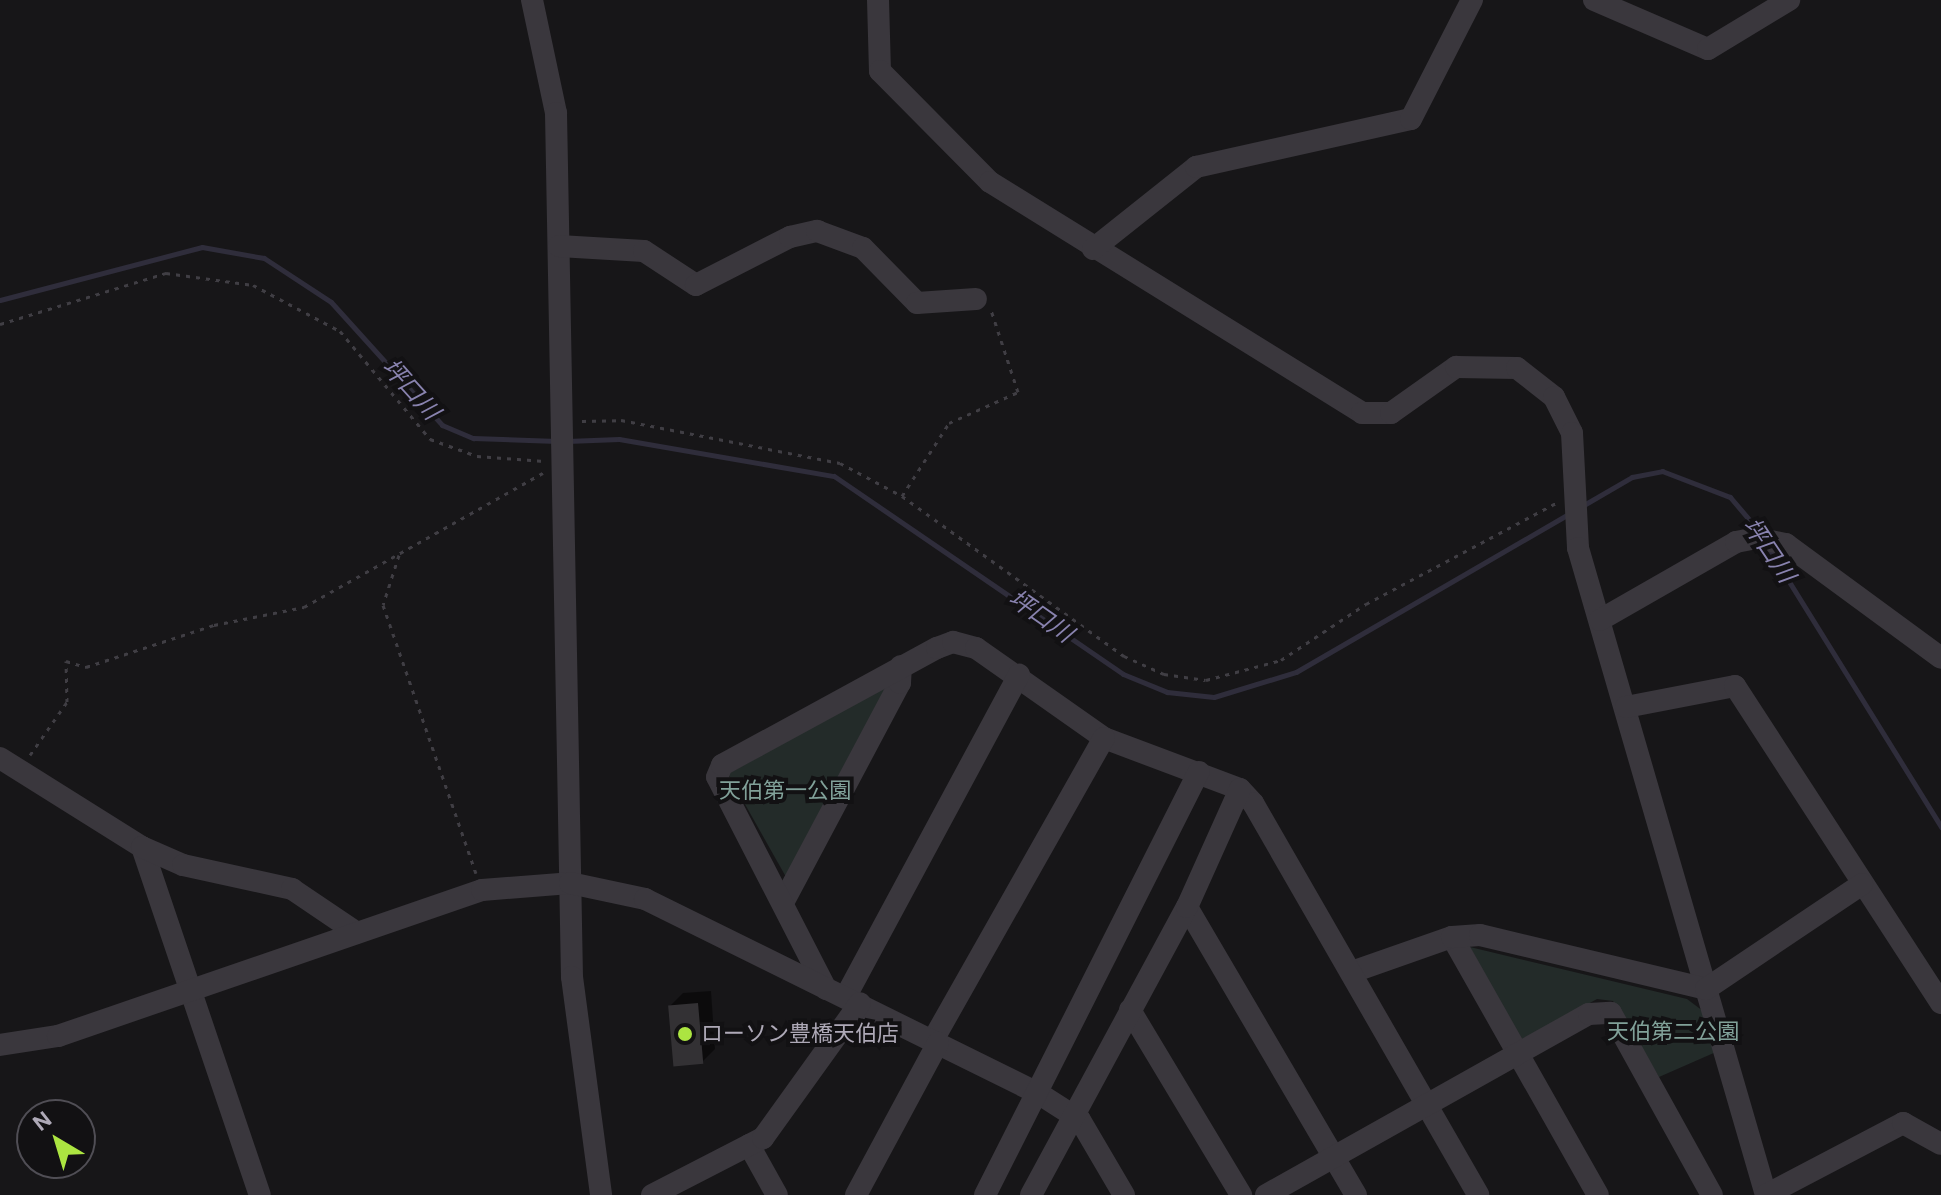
<!DOCTYPE html>
<meta charset="utf-8">
<style>
body{margin:0}
#map{position:relative;width:1941px;height:1195px;overflow:hidden;background:#171618;font-family:"DM Sans","Noto Sans JP",sans-serif}
div>[style]{position:absolute}
.green>*{inset:0;background:#232b29}
.shadow>*{inset:0;background:#0007}
.stream>*{height:5px;margin:-2.5px;padding:0 2.5px;transform-origin:2.5px;border-radius:2.5px;background:#2f2d3b}
.building>*{inset:0;background:#333134;transform-origin:0 0}
.path>*{height:3px;margin-top:-1.5px;transform-origin:0;background:repeating-linear-gradient(90deg,#403e44 0 4px,transparent 0 10px)}
.minor>*{height:22px;margin:-11px;padding:0 11px;transform-origin:11px;border-radius:11px;background:#3a373d}
.dots>*{width:22px;height:22px;translate:-50% -50%;box-sizing:border-box;border:4px solid #121113;border-radius:50%}
span{translate:-50% -50%;white-space:nowrap;text-align:center;line-height:1.15;-webkit-text-stroke:8px #121113;paint-order:stroke}
.park-label{font-size:22px;color:#81a199}
.poi-label{font-size:22px;color:#aea9b7}
.left{translate:0 -50%;text-align:left}
.water-label{font-size:24px;color:#8983af;font-style:italic}
.north{position:absolute;left:16px;top:1099px;width:80px;height:80px;box-sizing:border-box;background:#121113;border:2px solid #504e55;border-radius:50%;rotate:322deg;font-size:22px;font-weight:700;line-height:32px;text-align:center;color:#aea9b7}
.north::after{content:'';display:block;margin:auto;width:28px;height:36px;background:#ace541;clip-path:polygon(50% 0,100% 100%,50% 72%,0 100%)}
</style>
<div id="map">
<div class="green">
<i style="clip-path:polygon(888px 685px,786px 877px,728px 774px)"></i>
<i style="clip-path:polygon(1470px 947px,1687px 999px,1703px 1011px,1716px 1052px,1659px 1077px,1613px 1001px,1597px 999px,1521px 1041px)"></i>
</div>
<div class="shadow">
<i style="clip-path:polygon(711px 991px,715px 1049px,702px 1062px,670px 1006px,683px 993px)"></i>
</div>
<div class="stream">
<i style="left:0;top:300px;width:209px;rotate:-14.7deg"></i>
<i style="left:202px;top:247px;width:63px;rotate:10.1deg"></i>
<i style="left:264px;top:258px;width:80px;rotate:33.3deg"></i>
<i style="left:331px;top:302px;width:166px;rotate:47.9deg"></i>
<i style="left:442px;top:425px;width:34px;rotate:23deg"></i>
<i style="left:473px;top:438px;width:84px;rotate:2deg"></i>
<i style="left:567px;top:441px;width:52px;rotate:-2.2deg"></i>
<i style="left:619px;top:439px;width:218px;rotate:9.8deg"></i>
<i style="left:834px;top:476px;width:350px;rotate:34.4deg"></i>
<i style="left:1123px;top:674px;width:48px;rotate:22.2deg"></i>
<i style="left:1167px;top:692px;width:47px;rotate:6.1deg"></i>
<i style="left:1214px;top:697px;width:86px;rotate:-17deg"></i>
<i style="left:1296px;top:672px;width:317px;rotate:-30.1deg"></i>
<i style="left:1582px;top:506px;width:58px;rotate:-30.1deg"></i>
<i style="left:1632px;top:477px;width:31px;rotate:-11deg"></i>
<i style="left:1662px;top:471px;width:73px;rotate:20.9deg"></i>
<i style="left:1730px;top:497px;width:43px;rotate:49.7deg"></i>
<i style="left:1767px;top:546px;width:331px;rotate:58.2deg"></i>
</div>
<div class="building">
<i style="left:698px;top:1003px;width:61px;height:30px;rotate:85deg"></i>
</div>
<div class="path">
<i style="left:0;top:324px;width:174px;rotate:-17.1deg"></i>
<i style="left:166px;top:273px;width:88px;rotate:7.9deg"></i>
<i style="left:253px;top:285px;width:98px;rotate:27.9deg"></i>
<i style="left:340px;top:331px;width:141px;rotate:50.2deg"></i>
<i style="left:430px;top:439px;width:50px;rotate:19.9deg"></i>
<i style="left:477px;top:456px;width:67px;rotate:4.3deg"></i>
<i style="left:582px;top:421px;width:39px;rotate:-1deg"></i>
<i style="left:621px;top:420px;width:223px;rotate:11.1deg"></i>
<i style="left:840px;top:463px;width:70px;rotate:28deg"></i>
<i style="left:902px;top:496px;width:274px;rotate:35.8deg"></i>
<i style="left:1124px;top:656px;width:44px;rotate:24.2deg"></i>
<i style="left:1164px;top:674px;width:42px;rotate:8.1deg"></i>
<i style="left:1206px;top:680px;width:78px;rotate:-14.9deg"></i>
<i style="left:1281px;top:660px;width:102px;rotate:-33.4deg"></i>
<i style="left:1366px;top:604px;width:215px;rotate:-28deg"></i>
<i style="left:902px;top:496px;width:87px;rotate:-57.2deg"></i>
<i style="left:949px;top:423px;width:76px;rotate:-24.2deg"></i>
<i style="left:1018px;top:392px;width:86px;rotate:-108.2deg"></i>
<i style="left:399px;top:555px;width:52px;rotate:107.7deg"></i>
<i style="left:383px;top:605px;width:284px;rotate:70.9deg"></i>
<i style="left:30px;top:755px;width:65px;rotate:-55.1deg"></i>
<i style="left:67px;top:702px;width:41px;rotate:-91.4deg"></i>
<i style="left:66px;top:661px;width:21px;rotate:17deg"></i>
<i style="left:86px;top:667px;width:135px;rotate:-18.2deg"></i>
<i style="left:214px;top:625px;width:92px;rotate:-11.3deg"></i>
<i style="left:304px;top:607px;width:274px;rotate:-29.3deg"></i>
</div>
<div class="minor">
<i style="left:532px;top:0;width:116px;rotate:78deg"></i>
<i style="left:556px;top:113px;width:864px;rotate:88.94deg"></i>
<i style="left:572px;top:977px;width:220px;rotate:82.4deg"></i>
<i style="left:878px;top:0;width:71px;rotate:88.4deg"></i>
<i style="left:880px;top:71px;width:156px;rotate:45.3deg"></i>
<i style="left:990px;top:182px;width:438px;rotate:31.8deg"></i>
<i style="left:1362px;top:413px;width:29px"></i>
<i style="left:1391px;top:413px;width:80px;rotate:-35.3deg"></i>
<i style="left:1456px;top:367px;width:61px;rotate:0.9deg"></i>
<i style="left:1517px;top:368px;width:47px;rotate:38.1deg"></i>
<i style="left:1554px;top:397px;width:40px;rotate:63.4deg"></i>
<i style="left:1572px;top:433px;width:115px;rotate:87deg"></i>
<i style="left:1578px;top:548px;width:674px;rotate:73.8deg"></i>
<i style="left:1594px;top:0;width:124px;rotate:23.3deg"></i>
<i style="left:1708px;top:49px;width:95px;rotate:-31.2deg"></i>
<i style="left:559px;top:246px;width:85px;rotate:3.4deg"></i>
<i style="left:644px;top:251px;width:62px;rotate:33.2deg"></i>
<i style="left:696px;top:285px;width:106px;rotate:-27.1deg"></i>
<i style="left:790px;top:237px;width:28px;rotate:-13deg"></i>
<i style="left:817px;top:231px;width:49px;rotate:20.3deg"></i>
<i style="left:863px;top:248px;width:77px;rotate:45.5deg"></i>
<i style="left:917px;top:303px;width:59px;rotate:-3.9deg"></i>
<i style="left:1093px;top:249px;width:132px;rotate:-38.5deg"></i>
<i style="left:1196px;top:167px;width:220px;rotate:-12.6deg"></i>
<i style="left:1411px;top:119px;width:134px;rotate:-62.9deg"></i>
<i style="left:1600px;top:620px;width:157px;rotate:-29.8deg"></i>
<i style="left:1736px;top:542px;width:21px;rotate:-11deg"></i>
<i style="left:1757px;top:538px;width:30px;rotate:12deg"></i>
<i style="left:1786px;top:544px;width:192px;rotate:36.3deg"></i>
<i style="left:1626px;top:707px;width:111px;rotate:-10.9deg"></i>
<i style="left:1735px;top:686px;width:378px;rotate:57deg"></i>
<i style="left:0;top:758px;width:168px;rotate:32.1deg"></i>
<i style="left:142px;top:847px;width:367px;rotate:71.3deg"></i>
<i style="left:142px;top:847px;width:45px;rotate:23.7deg"></i>
<i style="left:183px;top:865px;width:112px;rotate:12.4deg"></i>
<i style="left:292px;top:889px;width:78px;rotate:34.1deg"></i>
<i style="left:785px;top:899px;width:245px;rotate:-62deg"></i>
<i style="left:900px;top:683px;width:17px;rotate:-87deg"></i>
<i style="left:1187px;top:907px;width:334px;rotate:59.6deg"></i>
<i style="left:1452px;top:937px;width:296px;rotate:60.5deg"></i>
<i style="left:1352px;top:972px;width:106px;rotate:-19.3deg"></i>
<i style="left:1452px;top:937px;width:28px;rotate:-4deg"></i>
<i style="left:1480px;top:935px;width:232px;rotate:13.4deg"></i>
<i style="left:1706px;top:989px;width:188px;rotate:-33.9deg"></i>
<i style="left:826px;top:989px;width:238px;rotate:-117.2deg"></i>
<i style="left:717px;top:777px;width:13px;rotate:-67deg"></i>
<i style="left:722px;top:765px;width:245px;rotate:-28.6deg"></i>
<i style="left:937px;top:648px;width:17px;rotate:-21deg"></i>
<i style="left:953px;top:642px;width:24px;rotate:15deg"></i>
<i style="left:976px;top:648px;width:156px;rotate:35.1deg"></i>
<i style="left:1104px;top:738px;width:145px;rotate:20.6deg"></i>
<i style="left:1240px;top:789px;width:19px;rotate:47deg"></i>
<i style="left:1253px;top:803px;width:452px;rotate:60.1deg"></i>
<i style="left:846px;top:996px;width:365px;rotate:-61.7deg"></i>
<i style="left:1130px;top:1010px;width:216px;rotate:59deg"></i>
<i style="left:933px;top:1040px;width:347px;rotate:-60.5deg"></i>
<i style="left:0;top:1045px;width:59px;rotate:-8.8deg"></i>
<i style="left:58px;top:1036px;width:448px;rotate:-19deg"></i>
<i style="left:482px;top:890px;width:88px;rotate:-4.5deg"></i>
<i style="left:570px;top:883px;width:77px;rotate:12deg"></i>
<i style="left:645px;top:899px;width:442px;rotate:26.3deg"></i>
<i style="left:1041px;top:1095px;width:46px;rotate:32.7deg"></i>
<i style="left:1080px;top:1120px;width:87px;rotate:59.6deg"></i>
<i style="left:749px;top:1145px;width:57px;rotate:60.8deg"></i>
<i style="left:652px;top:1195px;width:125px;rotate:-27.2deg"></i>
<i style="left:763px;top:1138px;width:166px;rotate:-54.3deg"></i>
<i style="left:856px;top:1195px;width:173px;rotate:-61.7deg"></i>
<i style="left:985px;top:1195px;width:474px;rotate:-63.2deg"></i>
<i style="left:1031px;top:1195px;width:328px;rotate:-61.6deg"></i>
<i style="left:1187px;top:907px;width:129px;rotate:-65.8deg"></i>
<i style="left:1266px;top:1195px;width:370px;rotate:-29.3deg"></i>
<i style="left:1589px;top:1014px;width:22px;rotate:-3deg"></i>
<i style="left:1611px;top:1013px;width:208px;rotate:61deg"></i>
<i style="left:1766px;top:1195px;width:155px;rotate:-27.7deg"></i>
<i style="left:1903px;top:1123px;width:43px;rotate:28.9deg"></i>
</div>
<div class="dots">
<i style="left:685px;top:1034px;background:#ace541"></i>
</div>
<div class="park-label">
<span style="left:785px;top:791px">天伯第一公園</span>
<span style="left:1673px;top:1032px">天伯第二公園</span>
</div>
<div class="poi-label">
<span class="left" style="left:701px;top:1034px">ローソン豊橋天伯店</span>
</div>
<div class="water-label">
<span style="left:411px;top:389px;rotate:48deg">坪口川</span>
<span style="left:1769px;top:550px;rotate:56deg">坪口川</span>
<span style="left:1041px;top:616px;rotate:35deg">坪口川</span>
</div>
<div class="north">N</div>
</div>
